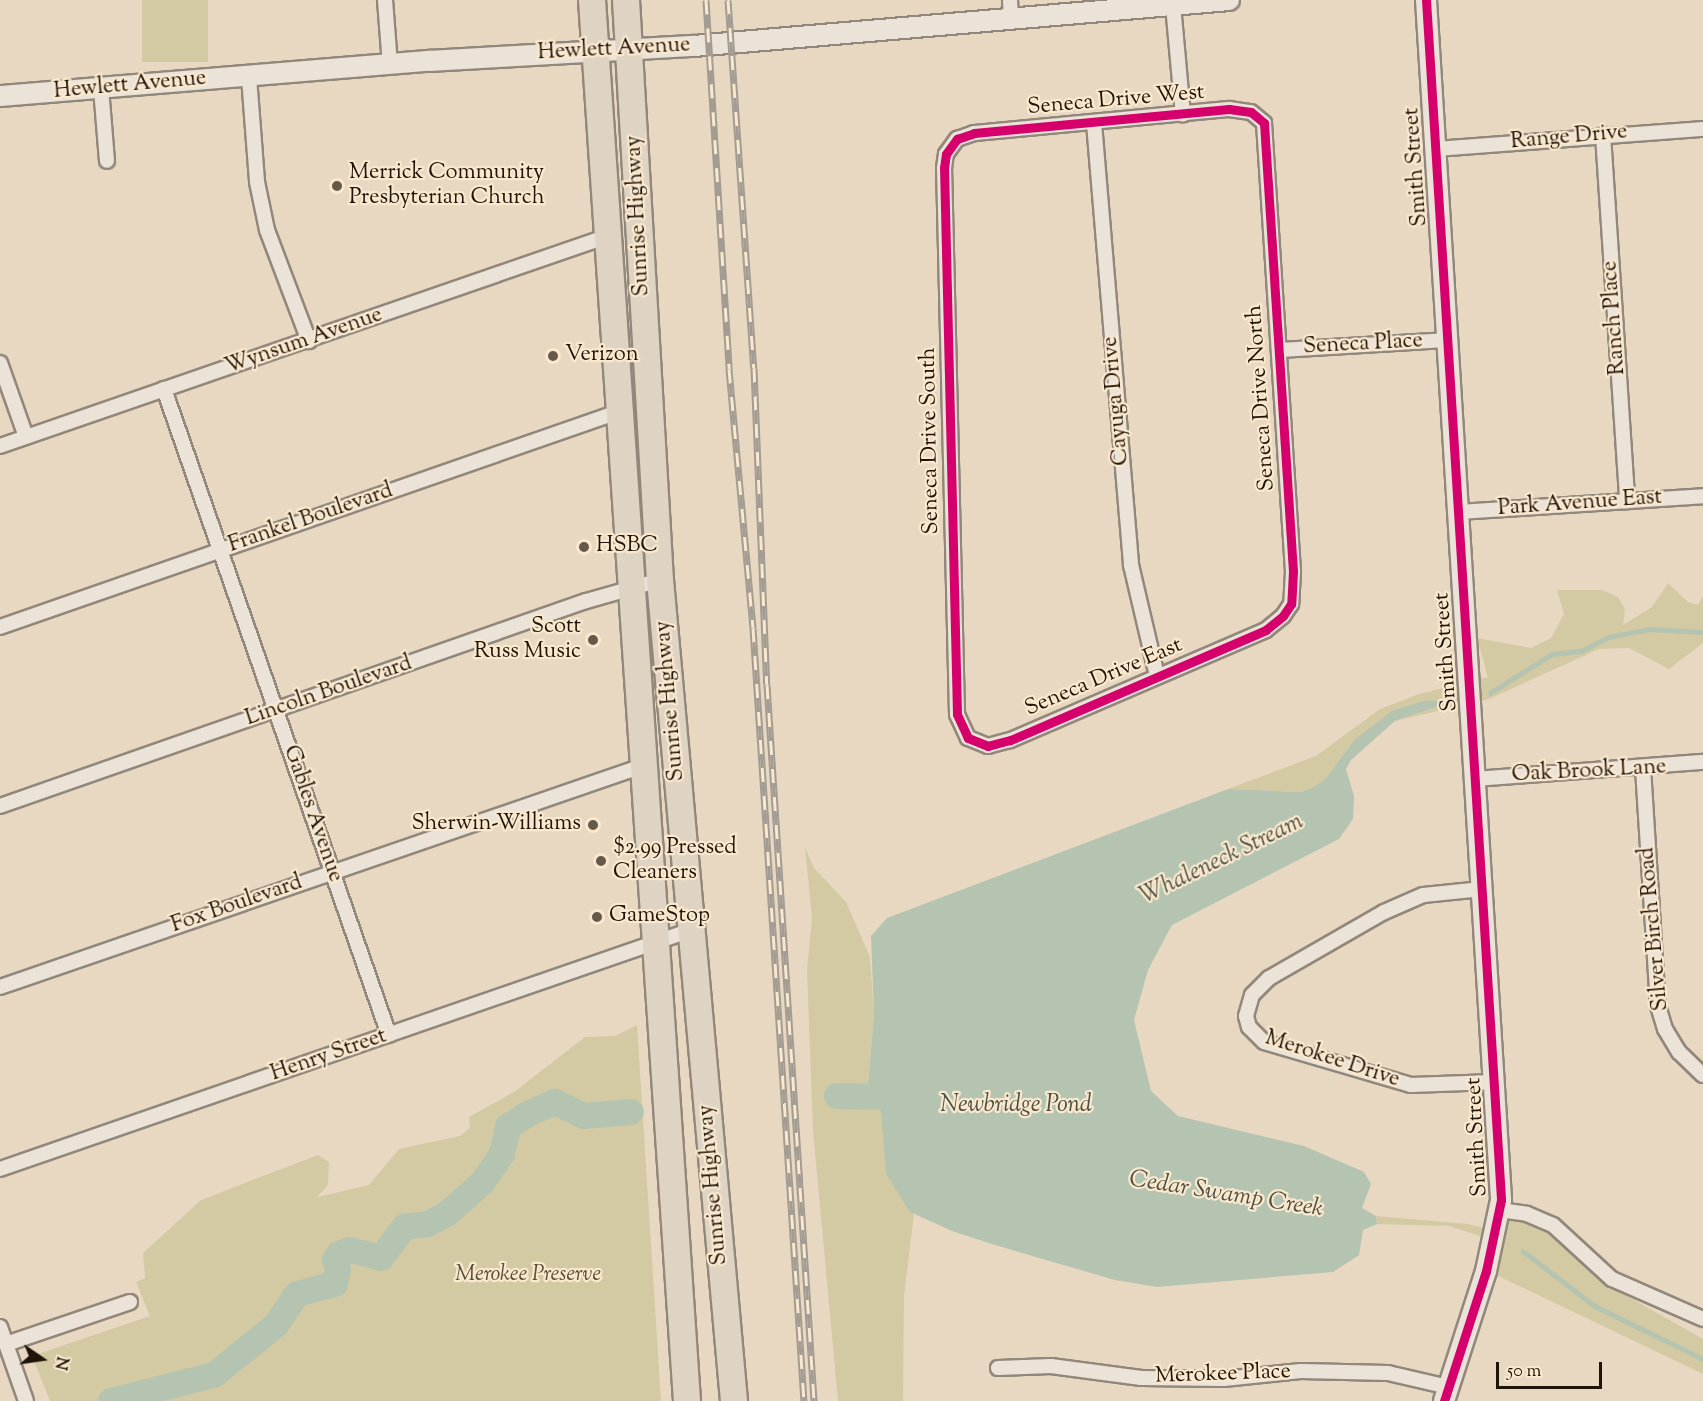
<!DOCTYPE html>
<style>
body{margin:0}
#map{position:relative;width:1703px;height:1401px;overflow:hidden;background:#e8d8c2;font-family:"Sorts Mill Goudy",serif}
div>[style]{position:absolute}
.green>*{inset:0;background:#d3caa3;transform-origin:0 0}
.water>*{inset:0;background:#b4c4b0}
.stream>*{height:4.5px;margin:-2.25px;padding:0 2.25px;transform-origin:2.25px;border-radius:2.25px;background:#b4c4b0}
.river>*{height:26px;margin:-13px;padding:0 13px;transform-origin:13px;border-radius:13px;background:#b4c4b0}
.roads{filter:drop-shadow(2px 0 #91877a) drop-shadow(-2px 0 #91877a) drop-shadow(0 2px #91877a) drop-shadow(0 -2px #91877a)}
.street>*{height:14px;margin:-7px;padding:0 7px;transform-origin:7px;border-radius:7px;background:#ebe3d8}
.secondary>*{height:20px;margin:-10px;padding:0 10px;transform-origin:10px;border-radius:10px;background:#ebe3d8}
.highway>*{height:26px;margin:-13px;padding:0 13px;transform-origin:13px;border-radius:13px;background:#dfd3c3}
.rail>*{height:7px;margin-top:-3.5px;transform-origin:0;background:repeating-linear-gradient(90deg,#fae8ce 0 14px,#a39c92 0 28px);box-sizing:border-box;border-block:2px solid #a39c92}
.cycleway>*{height:9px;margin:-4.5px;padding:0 4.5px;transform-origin:4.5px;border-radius:4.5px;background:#d6006c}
.dots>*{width:16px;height:16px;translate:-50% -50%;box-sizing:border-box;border:3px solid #fae8ce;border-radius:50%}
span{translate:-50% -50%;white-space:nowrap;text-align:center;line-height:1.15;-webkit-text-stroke:4.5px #fae8ce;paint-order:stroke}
.street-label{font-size:22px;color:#1f1409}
.poi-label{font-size:22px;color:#1f1409}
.left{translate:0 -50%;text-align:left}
.right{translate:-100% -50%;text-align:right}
.park-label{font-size:22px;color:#585036;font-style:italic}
.water-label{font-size:24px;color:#4b4f41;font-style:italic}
.north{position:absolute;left:12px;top:1329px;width:60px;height:60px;-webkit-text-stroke:4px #fae8ce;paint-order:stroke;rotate:103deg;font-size:16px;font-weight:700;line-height:24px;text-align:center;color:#1f1409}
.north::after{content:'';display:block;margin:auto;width:21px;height:27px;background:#1f1409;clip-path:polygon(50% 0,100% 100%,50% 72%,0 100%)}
.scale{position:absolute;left:1496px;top:1362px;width:106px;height:27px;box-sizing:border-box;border:3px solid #1f1409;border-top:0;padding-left:8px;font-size:18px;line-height:21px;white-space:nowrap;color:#1f1409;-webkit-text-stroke:4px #fae8ce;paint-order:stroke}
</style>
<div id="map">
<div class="green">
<i style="left:142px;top:0;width:66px;height:62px"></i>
<i style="clip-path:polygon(1668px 583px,1688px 602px,1698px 605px,1703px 596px,1703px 643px,1669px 669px,1629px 648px,1599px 649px,1489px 699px,1395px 721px,1453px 701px,1423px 701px,1354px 740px,1327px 777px,1314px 787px,1301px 792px,1228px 789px,1316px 756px,1380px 709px,1419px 694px,1488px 677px,1477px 638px,1531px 648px,1551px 638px,1564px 614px,1557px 590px,1602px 590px,1618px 597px,1625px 609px,1623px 625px,1652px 607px)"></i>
<i style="clip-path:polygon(805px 847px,814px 868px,846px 902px,870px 957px,874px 1015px,867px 1096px,880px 1099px,910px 1212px,914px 1214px,904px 1296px,903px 1401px,838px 1401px,813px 1131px,807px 970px,812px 918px)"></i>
<i style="clip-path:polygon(637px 1025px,661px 1401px,50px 1401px,32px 1356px,150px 1316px,136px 1282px,145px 1278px,143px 1253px,201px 1200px,318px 1155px,329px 1162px,328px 1185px,317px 1197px,369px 1185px,399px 1149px,460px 1136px,470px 1128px,469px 1117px,514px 1092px,585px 1037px,615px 1036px)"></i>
<i style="clip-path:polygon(1502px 1213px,1523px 1215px,1551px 1230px,1599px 1280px,1703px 1339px,1703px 1374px,1488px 1271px,1495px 1241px,1449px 1226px,1377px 1224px,1376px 1216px,1468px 1224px,1498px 1231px)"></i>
</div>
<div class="water">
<i style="clip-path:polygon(1456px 700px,1395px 721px,1351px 760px,1346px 769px,1354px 796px,1353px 819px,1339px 839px,1172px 925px,1148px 970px,1134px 1020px,1151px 1091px,1178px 1116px,1304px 1146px,1364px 1172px,1371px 1184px,1362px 1208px,1376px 1216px,1377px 1224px,1363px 1230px,1359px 1255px,1333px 1272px,1157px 1287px,1115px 1280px,995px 1245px,952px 1231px,910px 1212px,886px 1174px,880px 1099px,867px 1096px,874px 1015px,871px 936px,887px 918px,1228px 789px,1301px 792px,1314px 787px,1327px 777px,1354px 740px,1392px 711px,1423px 701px)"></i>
</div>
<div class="stream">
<i style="left:1490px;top:693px;width:73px;rotate:-32.2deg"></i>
<i style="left:1552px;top:654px;width:29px;rotate:-6deg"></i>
<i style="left:1581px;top:651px;width:31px;rotate:-27deg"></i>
<i style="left:1609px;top:637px;width:42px;rotate:-11deg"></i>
<i style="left:1650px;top:629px;width:53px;rotate:3.2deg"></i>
<i style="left:1523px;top:1251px;width:91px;rotate:37.4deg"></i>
<i style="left:1595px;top:1306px;width:120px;rotate:26.1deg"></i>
</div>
<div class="river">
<i style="left:837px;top:1096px;width:58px;rotate:1deg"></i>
<i style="left:111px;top:1401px;width:106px;rotate:-14.2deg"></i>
<i style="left:214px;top:1375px;width:80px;rotate:-38.9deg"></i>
<i style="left:276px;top:1325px;width:37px;rotate:-56deg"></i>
<i style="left:297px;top:1294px;width:39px;rotate:-15deg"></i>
<i style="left:335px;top:1284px;width:15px;rotate:-79deg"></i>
<i style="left:338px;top:1269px;width:9px;rotate:-108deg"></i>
<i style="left:335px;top:1260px;width:7px;rotate:-56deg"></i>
<i style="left:339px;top:1254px;width:12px;rotate:-20deg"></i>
<i style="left:350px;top:1250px;width:32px;rotate:14deg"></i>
<i style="left:381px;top:1258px;width:39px;rotate:-53deg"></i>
<i style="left:404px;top:1227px;width:24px;rotate:-7deg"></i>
<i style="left:428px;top:1224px;width:21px;rotate:-28deg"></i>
<i style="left:447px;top:1214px;width:48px;rotate:-41.6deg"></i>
<i style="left:483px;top:1182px;width:34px;rotate:-56deg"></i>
<i style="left:502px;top:1154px;width:28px;rotate:-77deg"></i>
<i style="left:508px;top:1127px;width:24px;rotate:-33deg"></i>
<i style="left:528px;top:1114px;width:30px;rotate:-24deg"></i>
<i style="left:555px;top:1102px;width:32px;rotate:26deg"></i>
<i style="left:584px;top:1116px;width:47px;rotate:-4.9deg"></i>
</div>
<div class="roads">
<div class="street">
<i style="left:385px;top:0;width:65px;rotate:85.6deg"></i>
<i style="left:1010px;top:0;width:18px;rotate:87deg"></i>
<i style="left:1173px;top:5px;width:110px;rotate:84.8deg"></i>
<i style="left:249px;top:77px;width:105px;rotate:85.6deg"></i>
<i style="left:257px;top:182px;width:49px;rotate:78.2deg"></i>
<i style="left:267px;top:230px;width:119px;rotate:69.3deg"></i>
<i style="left:101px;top:88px;width:73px;rotate:85.3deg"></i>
<i style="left:1229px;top:109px;width:22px;rotate:8deg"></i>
<i style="left:1251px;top:112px;width:17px;rotate:40deg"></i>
<i style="left:1264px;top:123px;width:449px;rotate:86.3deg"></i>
<i style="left:1293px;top:571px;width:33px;rotate:93deg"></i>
<i style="left:1291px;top:604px;width:14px;rotate:124deg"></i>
<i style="left:1283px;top:616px;width:22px;rotate:141deg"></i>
<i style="left:1266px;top:630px;width:279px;rotate:156.7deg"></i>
<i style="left:1010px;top:740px;width:23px;rotate:165deg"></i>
<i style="left:988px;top:746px;width:22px;rotate:-158deg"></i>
<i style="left:968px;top:738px;width:26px;rotate:-115deg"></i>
<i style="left:957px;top:714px;width:546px;rotate:-91.36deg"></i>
<i style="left:944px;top:168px;width:14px;rotate:-82deg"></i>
<i style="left:946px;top:154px;width:19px;rotate:-54deg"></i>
<i style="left:957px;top:139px;width:18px;rotate:-19deg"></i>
<i style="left:974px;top:133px;width:256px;rotate:-5.4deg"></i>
<i style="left:1094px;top:123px;width:444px;rotate:85.2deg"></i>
<i style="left:1131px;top:565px;width:114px;rotate:76.8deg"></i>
<i style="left:1603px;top:135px;width:367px;rotate:86.2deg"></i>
<i style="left:1436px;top:149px;width:268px;rotate:-4.3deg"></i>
<i style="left:1279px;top:350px;width:168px;rotate:-3.4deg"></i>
<i style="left:0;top:363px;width:78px;rotate:70.6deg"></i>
<i style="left:164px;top:389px;width:684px;rotate:70.8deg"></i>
<i style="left:0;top:446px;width:643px;rotate:-19.05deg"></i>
<i style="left:1458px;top:512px;width:246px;rotate:-3.7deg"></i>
<i style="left:0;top:627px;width:657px;rotate:-19.18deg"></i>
<i style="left:1643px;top:768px;width:238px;rotate:86.4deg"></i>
<i style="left:1658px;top:1006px;width:24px;rotate:73deg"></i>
<i style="left:1665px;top:1029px;width:27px;rotate:59deg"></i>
<i style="left:1679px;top:1052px;width:33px;rotate:44deg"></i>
<i style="left:1475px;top:779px;width:229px;rotate:-4.3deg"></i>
<i style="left:0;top:806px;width:621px;rotate:-19.28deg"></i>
<i style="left:586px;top:601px;width:77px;rotate:-15.8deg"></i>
<i style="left:1482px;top:889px;width:59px;rotate:174.2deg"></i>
<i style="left:1423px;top:895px;width:43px;rotate:156.4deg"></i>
<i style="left:1384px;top:912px;width:133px;rotate:150.1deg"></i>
<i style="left:1269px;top:978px;width:24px;rotate:135deg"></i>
<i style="left:1252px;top:995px;width:22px;rotate:106deg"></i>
<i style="left:1246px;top:1016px;width:11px;rotate:75deg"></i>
<i style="left:1249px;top:1027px;width:21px;rotate:45deg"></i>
<i style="left:1264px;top:1042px;width:153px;rotate:16.3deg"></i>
<i style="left:1411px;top:1085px;width:83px;rotate:-2.1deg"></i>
<i style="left:0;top:987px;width:682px;rotate:-18.99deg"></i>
<i style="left:0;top:1169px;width:731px;rotate:-19.08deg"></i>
<i style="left:1500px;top:1210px;width:27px;rotate:8deg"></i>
<i style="left:1527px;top:1214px;width:28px;rotate:23deg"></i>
<i style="left:1553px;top:1225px;width:80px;rotate:42.5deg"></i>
<i style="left:1612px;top:1279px;width:99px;rotate:23.7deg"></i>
<i style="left:0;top:1327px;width:78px;rotate:70.6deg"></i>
<i style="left:6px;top:1344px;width:131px;rotate:-18.7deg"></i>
<i style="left:998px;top:1368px;width:53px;rotate:-2.2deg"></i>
<i style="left:1051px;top:1366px;width:91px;rotate:7.6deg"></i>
<i style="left:1141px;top:1378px;width:83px;rotate:0.7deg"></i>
<i style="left:1224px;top:1379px;width:77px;rotate:-5.9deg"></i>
<i style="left:1301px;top:1371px;width:87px;rotate:1.3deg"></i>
<i style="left:1388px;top:1373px;width:62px;rotate:13.1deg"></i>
</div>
<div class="secondary">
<i style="left:1426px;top:0;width:1202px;rotate:86.42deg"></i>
<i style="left:1501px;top:1200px;width:73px;rotate:101.9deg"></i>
<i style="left:1486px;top:1271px;width:137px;rotate:107.9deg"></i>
<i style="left:0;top:96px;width:431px;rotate:-4.7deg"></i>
<i style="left:430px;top:61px;width:264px;rotate:-3.3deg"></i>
<i style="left:694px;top:46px;width:537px;rotate:-4.91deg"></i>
</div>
<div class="highway">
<i style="left:592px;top:0;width:1404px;rotate:86.12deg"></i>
<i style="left:626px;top:0;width:581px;rotate:86.65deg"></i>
<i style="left:660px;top:580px;width:824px;rotate:84.85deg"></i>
</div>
</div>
<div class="rail">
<i style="left:706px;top:0;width:370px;rotate:86.4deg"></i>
<i style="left:729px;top:369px;width:260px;rotate:84.7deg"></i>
<i style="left:753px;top:628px;width:775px;rotate:86.23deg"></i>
<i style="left:728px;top:0;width:369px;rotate:86deg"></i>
<i style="left:754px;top:368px;width:317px;rotate:87.7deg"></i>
<i style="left:767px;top:685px;width:718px;rotate:86.24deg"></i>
</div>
<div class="cycleway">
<i style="left:1426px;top:0;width:1202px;rotate:86.42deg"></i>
<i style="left:1501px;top:1200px;width:73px;rotate:101.9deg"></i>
<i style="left:1486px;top:1271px;width:137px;rotate:107.9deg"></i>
<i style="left:1229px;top:109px;width:22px;rotate:8deg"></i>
<i style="left:1251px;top:112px;width:17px;rotate:40deg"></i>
<i style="left:1264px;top:123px;width:449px;rotate:86.3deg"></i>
<i style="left:1293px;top:571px;width:33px;rotate:93deg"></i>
<i style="left:1291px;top:604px;width:14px;rotate:124deg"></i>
<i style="left:1283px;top:616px;width:22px;rotate:141deg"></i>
<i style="left:1266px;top:630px;width:279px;rotate:156.7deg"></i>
<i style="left:1010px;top:740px;width:23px;rotate:165deg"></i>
<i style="left:988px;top:746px;width:22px;rotate:-158deg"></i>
<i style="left:968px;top:738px;width:26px;rotate:-115deg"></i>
<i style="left:957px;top:714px;width:546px;rotate:-91.36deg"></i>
<i style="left:944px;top:168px;width:14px;rotate:-82deg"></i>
<i style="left:946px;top:154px;width:19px;rotate:-54deg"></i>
<i style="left:957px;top:139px;width:18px;rotate:-19deg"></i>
<i style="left:974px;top:133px;width:256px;rotate:-5.4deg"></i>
</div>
<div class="dots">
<i style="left:337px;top:186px;background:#65594a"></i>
<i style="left:553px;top:356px;background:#65594a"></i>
<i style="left:584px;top:547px;background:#65594a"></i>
<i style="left:593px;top:640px;background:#65594a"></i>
<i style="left:593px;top:825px;background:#65594a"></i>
<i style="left:601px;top:861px;background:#65594a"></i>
<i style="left:597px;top:917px;background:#65594a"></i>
</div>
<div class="street-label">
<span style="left:614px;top:50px;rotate:-3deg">Hewlett Avenue</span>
<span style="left:130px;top:86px;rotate:-5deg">Hewlett Avenue</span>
<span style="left:1116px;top:101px;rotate:-5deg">Seneca Drive West</span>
<span style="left:1569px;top:138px;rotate:-5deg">Range Drive</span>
<span style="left:1417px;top:167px;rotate:-94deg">Smith Street</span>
<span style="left:639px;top:216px;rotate:-93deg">Sunrise Highway</span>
<span style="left:1615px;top:318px;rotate:-94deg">Ranch Place</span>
<span style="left:304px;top:342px;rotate:-19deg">Wynsum Avenue</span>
<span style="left:1363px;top:345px;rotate:-3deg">Seneca Place</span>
<span style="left:1262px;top:398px;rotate:-94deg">Seneca Drive North</span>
<span style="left:1117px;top:401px;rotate:-95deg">Cayuga Drive</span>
<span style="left:931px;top:441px;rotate:-91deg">Seneca Drive South</span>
<span style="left:1580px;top:504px;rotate:-4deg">Park Avenue East</span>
<span style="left:311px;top:519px;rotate:-19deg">Frankel Boulevard</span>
<span style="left:1447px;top:652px;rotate:-94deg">Smith Street</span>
<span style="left:1104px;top:678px;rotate:-23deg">Seneca Drive East</span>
<span style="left:329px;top:692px;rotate:-19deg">Lincoln Boulevard</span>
<span style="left:671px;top:701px;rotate:-95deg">Sunrise Highway</span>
<span style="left:1589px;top:772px;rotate:-3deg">Oak Brook Lane</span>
<span style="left:312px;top:814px;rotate:71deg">Gables Avenue</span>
<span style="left:237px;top:905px;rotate:-19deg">Fox Boulevard</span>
<span style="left:1655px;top:929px;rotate:-95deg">Silver Birch Road</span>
<span style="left:329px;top:1056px;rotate:-19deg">Henry Street</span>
<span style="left:1332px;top:1060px;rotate:18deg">Merokee Drive</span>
<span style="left:1478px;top:1137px;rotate:-93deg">Smith Street</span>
<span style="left:714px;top:1185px;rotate:-95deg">Sunrise Highway</span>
<span style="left:1223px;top:1375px;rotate:-2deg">Merokee Place</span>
</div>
<div class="poi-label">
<span class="left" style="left:349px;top:186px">Merrick Community<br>Presbyterian Church</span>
<span class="left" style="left:565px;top:356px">Verizon</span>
<span class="left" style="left:596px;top:547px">HSBC</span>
<span class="right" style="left:581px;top:640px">Scott<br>Russ Music</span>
<span class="right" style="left:581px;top:825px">Sherwin-Williams</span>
<span class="left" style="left:613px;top:861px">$2.99 Pressed<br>Cleaners</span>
<span class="left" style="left:609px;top:917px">GameStop</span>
</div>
<div class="park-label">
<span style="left:528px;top:1276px">Merokee Preserve</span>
</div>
<div class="water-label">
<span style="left:1222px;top:860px;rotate:-26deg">Whaleneck Stream</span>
<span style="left:1016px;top:1106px">Newbridge Pond</span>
<span style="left:1226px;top:1195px;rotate:9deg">Cedar Swamp Creek</span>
</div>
<div class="north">N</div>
<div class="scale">50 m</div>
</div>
